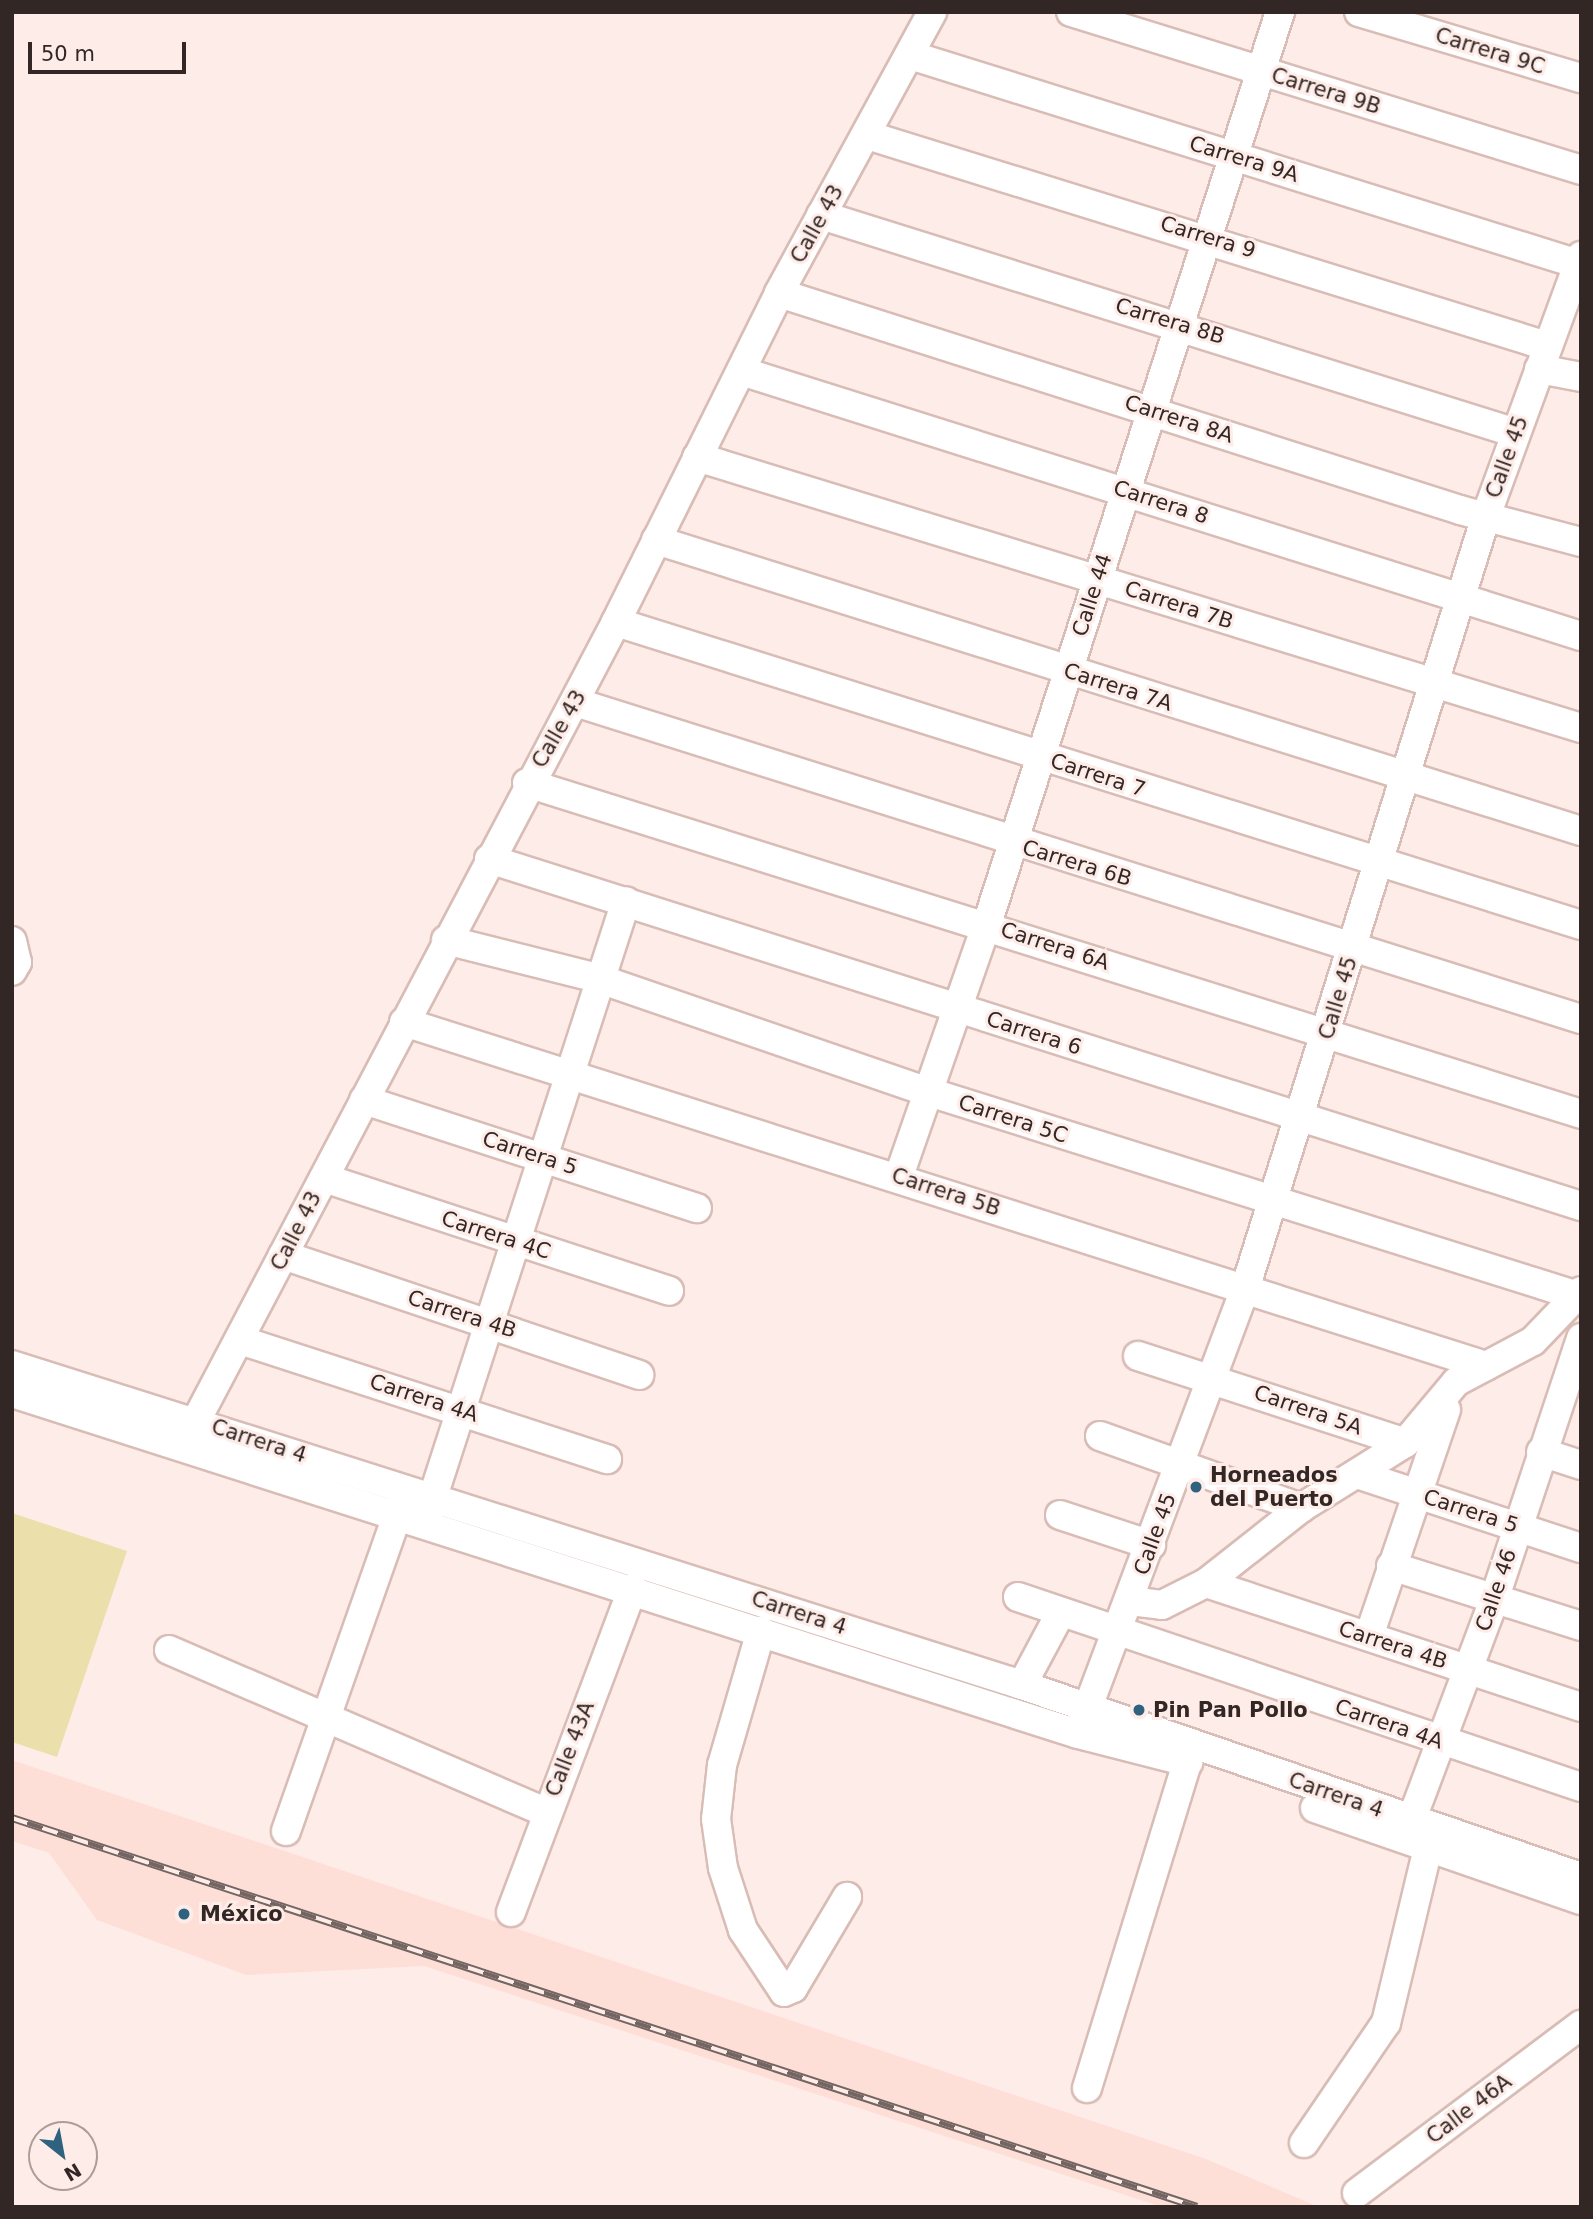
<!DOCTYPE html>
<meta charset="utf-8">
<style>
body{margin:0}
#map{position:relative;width:1593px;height:2219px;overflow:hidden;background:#feece8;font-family:"DejaVu Sans",sans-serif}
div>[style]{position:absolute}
.built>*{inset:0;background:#fedfd8}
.green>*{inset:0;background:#ebe0ab}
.roads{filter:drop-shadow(2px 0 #d8bcb5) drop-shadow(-2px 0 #d8bcb5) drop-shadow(0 2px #d8bcb5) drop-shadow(0 -2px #d8bcb5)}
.minor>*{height:28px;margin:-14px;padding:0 14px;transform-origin:14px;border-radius:14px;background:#fff}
.rail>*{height:8px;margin-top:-4px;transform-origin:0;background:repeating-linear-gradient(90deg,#feece8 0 16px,#736562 0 32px);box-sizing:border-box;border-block:2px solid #736562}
.dots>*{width:19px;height:19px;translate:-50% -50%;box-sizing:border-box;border:4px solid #feece8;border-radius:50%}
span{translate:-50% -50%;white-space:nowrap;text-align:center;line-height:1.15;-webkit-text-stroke:6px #feece8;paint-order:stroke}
.street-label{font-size:21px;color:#322724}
.poi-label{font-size:21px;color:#322724;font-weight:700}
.left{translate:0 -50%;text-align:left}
.frame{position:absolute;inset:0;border:14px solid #322724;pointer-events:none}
.north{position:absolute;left:28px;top:2121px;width:70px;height:70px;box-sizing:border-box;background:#feece8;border:2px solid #ac9d9a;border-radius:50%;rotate:149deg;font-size:19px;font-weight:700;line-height:28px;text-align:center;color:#322724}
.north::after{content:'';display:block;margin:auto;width:24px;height:32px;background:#2e627f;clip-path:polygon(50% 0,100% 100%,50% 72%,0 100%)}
.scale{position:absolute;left:28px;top:42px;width:158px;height:32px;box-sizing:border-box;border:4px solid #322724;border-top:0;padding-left:9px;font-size:21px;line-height:24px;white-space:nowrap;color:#322724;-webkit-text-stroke:5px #feece8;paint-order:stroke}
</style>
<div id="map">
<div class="built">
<i style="clip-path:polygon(12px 1760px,1206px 2159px,1319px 2207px,1162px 2207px,424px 1966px,246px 1975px,97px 1920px,49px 1853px,12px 1841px)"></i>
</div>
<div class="green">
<i style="clip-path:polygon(12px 1513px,127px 1551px,57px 1757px,12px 1742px)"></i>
</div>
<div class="roads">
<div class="minor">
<i style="left:1071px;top:12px;width:534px;rotate:17.21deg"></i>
<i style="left:1359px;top:12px;width:232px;rotate:16.6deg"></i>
<i style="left:910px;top:55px;width:700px;rotate:17.37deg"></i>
<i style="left:867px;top:135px;width:712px;rotate:17.24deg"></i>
<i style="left:821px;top:215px;width:728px;rotate:17.42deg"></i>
<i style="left:779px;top:293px;width:715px;rotate:17.67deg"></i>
<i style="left:1460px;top:510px;width:125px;rotate:14.8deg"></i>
<i style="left:1539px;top:369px;width:43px;rotate:10.8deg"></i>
<i style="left:741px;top:371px;width:881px;rotate:17.51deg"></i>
<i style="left:697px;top:457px;width:925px;rotate:17.04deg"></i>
<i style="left:656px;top:540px;width:970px;rotate:17.46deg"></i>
<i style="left:616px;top:622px;width:1011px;rotate:17.43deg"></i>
<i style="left:575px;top:702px;width:1055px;rotate:17.49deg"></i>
<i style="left:527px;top:783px;width:1105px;rotate:17.43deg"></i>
<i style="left:489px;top:859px;width:1146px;rotate:17.63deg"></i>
<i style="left:446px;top:940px;width:156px;rotate:14.1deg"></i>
<i style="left:597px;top:978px;width:351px;rotate:19deg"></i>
<i style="left:929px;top:1092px;width:683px;rotate:17.45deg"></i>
<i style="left:12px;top:941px;width:22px;rotate:77deg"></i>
<i style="left:17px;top:962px;width:10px;rotate:119deg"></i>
<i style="left:404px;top:1022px;width:1135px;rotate:17.64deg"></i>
<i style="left:364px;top:1100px;width:350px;rotate:18deg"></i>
<i style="left:899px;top:1176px;width:267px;rotate:-70.8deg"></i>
<i style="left:987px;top:924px;width:958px;rotate:-72.19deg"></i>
<i style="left:324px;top:1178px;width:363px;rotate:18.1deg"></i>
<i style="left:283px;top:1255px;width:376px;rotate:18.6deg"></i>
<i style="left:240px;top:1340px;width:386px;rotate:18deg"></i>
<i style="left:1138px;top:1356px;width:281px;rotate:18deg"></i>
<i style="left:12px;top:1365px;width:1059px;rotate:17.58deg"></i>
<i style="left:1022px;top:1685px;width:591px;rotate:18.96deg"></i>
<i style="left:12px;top:1393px;width:1119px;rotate:17.74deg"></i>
<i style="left:1078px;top:1734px;width:114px;rotate:14.3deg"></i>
<i style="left:188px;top:1436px;width:920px;rotate:-62.26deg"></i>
<i style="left:616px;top:622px;width:367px;rotate:-63.6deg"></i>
<i style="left:779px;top:293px;width:320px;rotate:-61.4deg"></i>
<i style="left:1100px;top:1436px;width:214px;rotate:19.7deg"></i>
<i style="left:1541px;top:1452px;width:42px;rotate:18deg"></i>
<i style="left:1360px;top:1475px;width:233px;rotate:18.3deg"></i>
<i style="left:428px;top:1512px;width:642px;rotate:-72.04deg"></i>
<i style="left:1060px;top:1515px;width:96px;rotate:18.2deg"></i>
<i style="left:1391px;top:1566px;width:199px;rotate:17.5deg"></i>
<i style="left:1206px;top:1583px;width:395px;rotate:18.3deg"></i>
<i style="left:1018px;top:1597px;width:594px;rotate:18.65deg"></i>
<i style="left:1130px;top:1601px;width:32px;rotate:7deg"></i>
<i style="left:1162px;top:1605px;width:49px;rotate:-26.6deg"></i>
<i style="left:1206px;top:1583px;width:121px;rotate:-38.3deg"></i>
<i style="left:1301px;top:1508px;width:123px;rotate:-32deg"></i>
<i style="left:1405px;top:1443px;width:80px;rotate:-50.1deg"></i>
<i style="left:1456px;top:1382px;width:87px;rotate:-28deg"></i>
<i style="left:1533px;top:1341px;width:69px;rotate:-46.2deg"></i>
<i style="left:761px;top:1631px;width:140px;rotate:106.2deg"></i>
<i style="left:722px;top:1765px;width:54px;rotate:96.3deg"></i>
<i style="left:716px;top:1819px;width:49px;rotate:81.9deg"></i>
<i style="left:723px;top:1868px;width:65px;rotate:72.1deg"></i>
<i style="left:743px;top:1930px;width:74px;rotate:56.5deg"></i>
<i style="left:784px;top:1992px;width:10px;rotate:-24deg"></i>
<i style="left:793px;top:1988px;width:106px;rotate:-59.3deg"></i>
<i style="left:1369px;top:1636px;width:239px;rotate:-71.2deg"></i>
<i style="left:169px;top:1650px;width:410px;rotate:23.3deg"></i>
<i style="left:1022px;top:1685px;width:83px;rotate:-61.9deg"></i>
<i style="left:1080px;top:1728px;width:469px;rotate:-69.4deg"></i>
<i style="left:1245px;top:1289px;width:810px;rotate:-72.68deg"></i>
<i style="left:1486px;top:516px;width:277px;rotate:-69.9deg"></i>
<i style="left:1315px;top:1808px;width:281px;rotate:19.1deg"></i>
<i style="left:286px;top:1831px;width:352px;rotate:-70.6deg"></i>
<i style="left:1405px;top:1837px;width:256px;rotate:-69.4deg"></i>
<i style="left:1495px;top:1597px;width:273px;rotate:-71.6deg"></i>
<i style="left:511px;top:1912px;width:346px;rotate:-69.4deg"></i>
<i style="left:1087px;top:2088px;width:341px;rotate:-72.9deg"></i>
<i style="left:1304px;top:2143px;width:145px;rotate:-55.7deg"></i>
<i style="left:1386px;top:2023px;width:197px;rotate:-76.5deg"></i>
<i style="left:1357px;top:2193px;width:280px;rotate:-36.9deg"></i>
</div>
</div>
<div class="rail">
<i style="left:12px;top:1818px;width:1247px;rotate:18.17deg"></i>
</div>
<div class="dots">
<i style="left:1196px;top:1487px;background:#2e627f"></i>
<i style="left:1139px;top:1710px;background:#2e627f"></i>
<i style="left:184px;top:1914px;background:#2e627f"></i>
</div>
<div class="street-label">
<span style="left:1490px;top:51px;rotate:17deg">Carrera 9C</span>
<span style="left:1326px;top:91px;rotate:17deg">Carrera 9B</span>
<span style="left:1244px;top:159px;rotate:17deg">Carrera 9A</span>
<span style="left:817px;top:224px;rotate:-61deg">Calle 43</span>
<span style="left:1208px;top:237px;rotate:17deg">Carrera 9</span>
<span style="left:1170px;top:321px;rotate:17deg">Carrera 8B</span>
<span style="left:1179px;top:419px;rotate:18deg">Carrera 8A</span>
<span style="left:1507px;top:457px;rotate:-70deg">Calle 45</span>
<span style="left:1161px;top:502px;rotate:18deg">Carrera 8</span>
<span style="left:1092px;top:595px;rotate:-72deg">Calle 44</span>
<span style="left:1179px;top:605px;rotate:18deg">Carrera 7B</span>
<span style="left:1118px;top:687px;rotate:18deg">Carrera 7A</span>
<span style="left:559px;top:729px;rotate:-60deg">Calle 43</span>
<span style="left:1098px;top:775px;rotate:18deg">Carrera 7</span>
<span style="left:1077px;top:863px;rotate:17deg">Carrera 6B</span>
<span style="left:1055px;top:946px;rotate:18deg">Carrera 6A</span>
<span style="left:1338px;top:998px;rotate:-73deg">Calle 45</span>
<span style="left:1034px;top:1033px;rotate:18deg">Carrera 6</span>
<span style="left:1013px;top:1119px;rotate:18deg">Carrera 5C</span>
<span style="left:530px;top:1153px;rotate:18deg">Carrera 5</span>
<span style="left:946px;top:1192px;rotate:18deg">Carrera 5B</span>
<span style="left:296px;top:1231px;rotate:-63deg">Calle 43</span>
<span style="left:496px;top:1235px;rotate:18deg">Carrera 4C</span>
<span style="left:462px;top:1314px;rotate:18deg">Carrera 4B</span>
<span style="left:424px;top:1398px;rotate:18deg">Carrera 4A</span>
<span style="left:1308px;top:1410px;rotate:19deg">Carrera 5A</span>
<span style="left:259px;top:1441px;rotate:18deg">Carrera 4</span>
<span style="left:1471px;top:1511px;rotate:18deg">Carrera 5</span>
<span style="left:1155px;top:1534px;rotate:-70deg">Calle 45</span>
<span style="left:1496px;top:1590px;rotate:-71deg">Calle 46</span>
<span style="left:799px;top:1613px;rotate:18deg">Carrera 4</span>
<span style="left:1393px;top:1645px;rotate:18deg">Carrera 4B</span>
<span style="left:1389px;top:1724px;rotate:19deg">Carrera 4A</span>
<span style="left:570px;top:1749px;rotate:-69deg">Calle 43A</span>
<span style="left:1336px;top:1795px;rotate:19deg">Carrera 4</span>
<span style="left:1469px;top:2109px;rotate:-37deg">Calle 46A</span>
</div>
<div class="poi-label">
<span class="left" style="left:1210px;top:1487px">Horneados<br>del Puerto</span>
<span class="left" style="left:1153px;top:1710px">Pin Pan Pollo</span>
<span class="left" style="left:200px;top:1914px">México</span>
</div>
<div class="frame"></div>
<div class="north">N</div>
<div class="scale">50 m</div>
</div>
